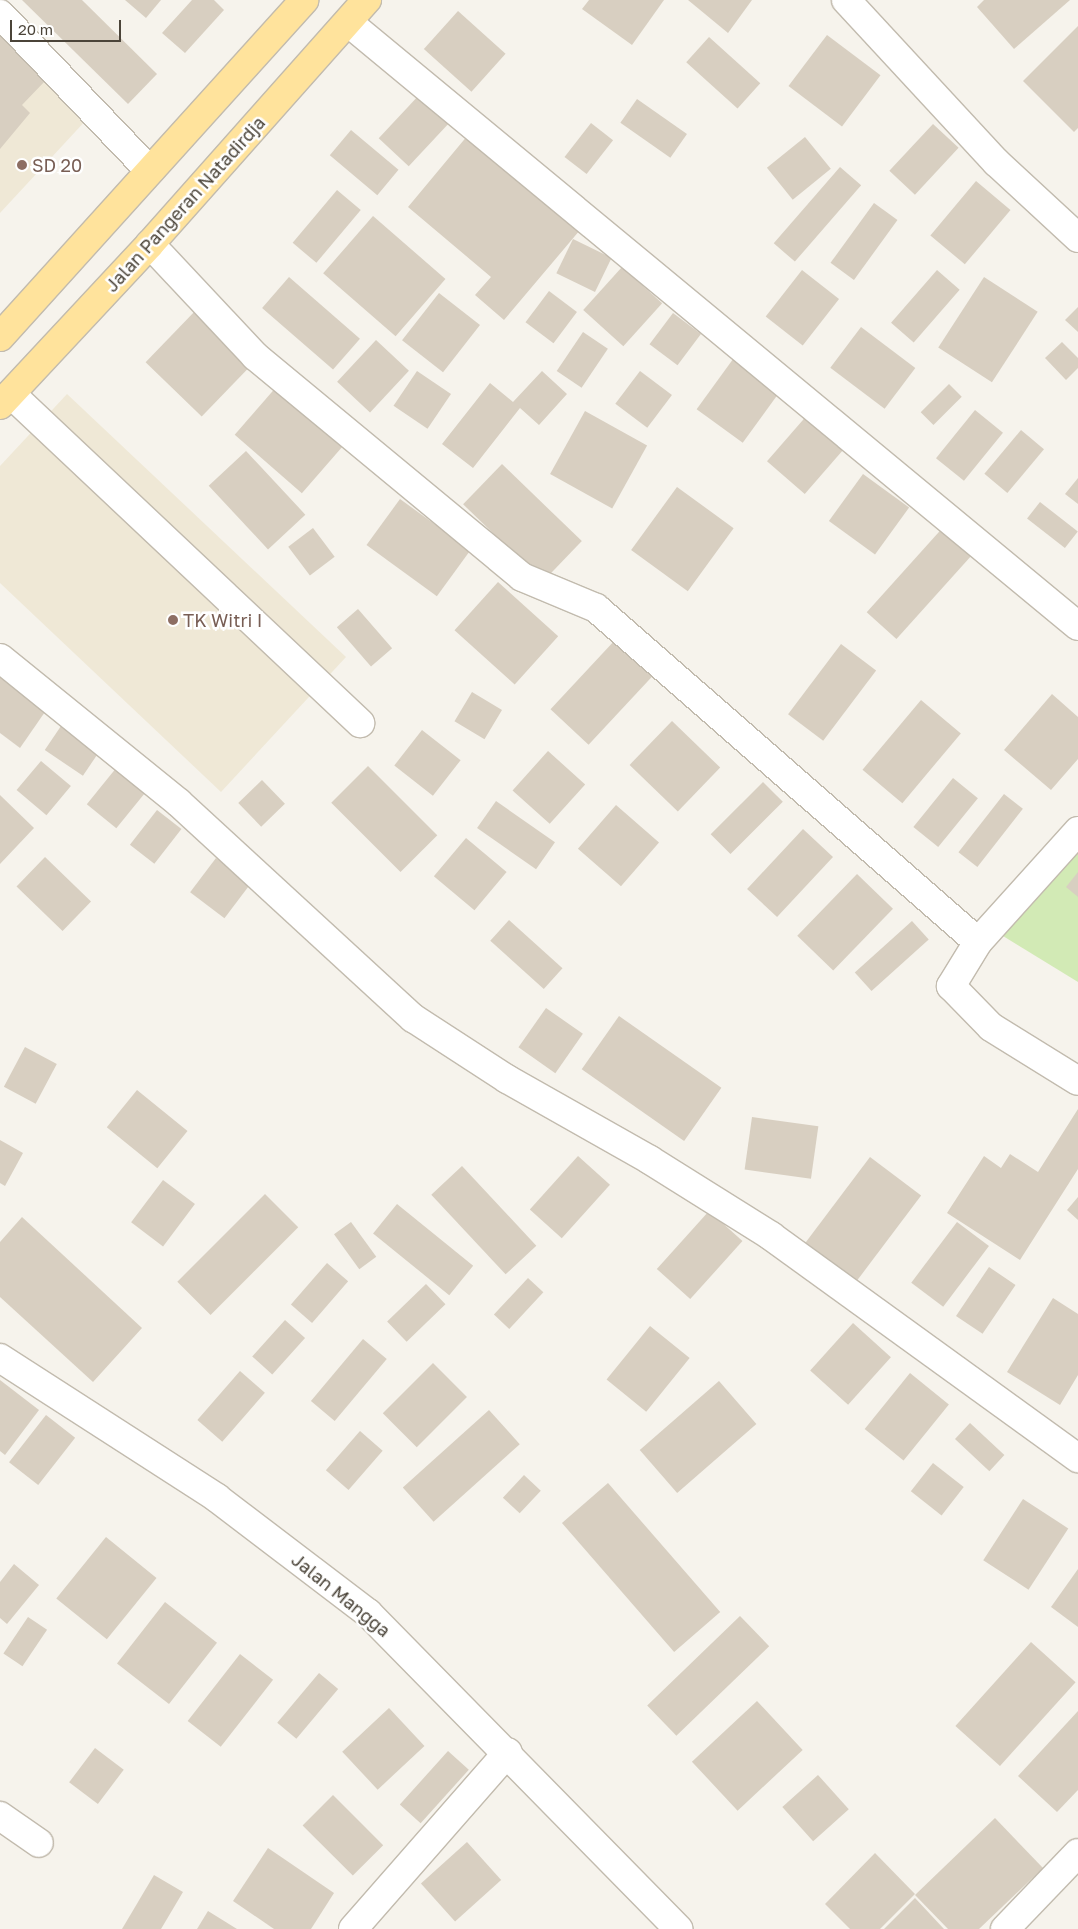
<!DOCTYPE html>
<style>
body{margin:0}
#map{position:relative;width:1078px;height:1929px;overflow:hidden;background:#f6f3ec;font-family:"Golos Text",sans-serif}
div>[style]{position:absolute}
.education>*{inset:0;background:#efe8d6}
.green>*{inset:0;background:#d2eab5}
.building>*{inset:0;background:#d8cfc1;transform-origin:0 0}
.roads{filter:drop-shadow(1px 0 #c2bbae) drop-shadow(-1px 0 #c2bbae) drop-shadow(0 1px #c2bbae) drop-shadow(0 -1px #c2bbae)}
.minor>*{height:28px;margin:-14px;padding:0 14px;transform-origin:14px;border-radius:14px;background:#fff}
.major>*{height:28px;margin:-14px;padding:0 14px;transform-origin:14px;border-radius:14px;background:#ffe39c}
.dots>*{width:14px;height:14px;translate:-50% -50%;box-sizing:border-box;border:2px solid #fff;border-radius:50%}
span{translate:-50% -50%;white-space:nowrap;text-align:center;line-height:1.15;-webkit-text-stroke:5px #fff;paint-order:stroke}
.education-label{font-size:18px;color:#785e54}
.left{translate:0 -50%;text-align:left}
.street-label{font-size:18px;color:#4b4439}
.scale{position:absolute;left:10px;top:20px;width:111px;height:22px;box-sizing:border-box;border:2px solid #4b4439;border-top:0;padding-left:6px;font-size:15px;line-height:18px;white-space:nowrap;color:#4b4439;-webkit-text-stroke:4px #fff;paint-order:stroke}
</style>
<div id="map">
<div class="education">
<i style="clip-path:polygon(0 25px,88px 118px,0 213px)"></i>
<i style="clip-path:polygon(67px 394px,346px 657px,221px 792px,0 583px,0 466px)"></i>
</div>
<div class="green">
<i style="clip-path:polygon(1078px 853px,1078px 982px,1003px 936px)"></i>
</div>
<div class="building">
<i style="clip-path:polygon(22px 0,82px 0,157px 74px,128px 104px)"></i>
<i style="clip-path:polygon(125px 0,161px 0,146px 18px)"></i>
<i style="clip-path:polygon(192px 0,214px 0,224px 10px,185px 53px,162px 33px)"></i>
<i style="clip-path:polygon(589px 0,664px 0,632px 45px,582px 9px)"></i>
<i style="clip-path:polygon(688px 0,752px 0,728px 33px)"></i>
<i style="clip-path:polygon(984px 0,1070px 0,1014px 49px,977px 7px)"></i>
<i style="left:458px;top:11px;width:64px;height:51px;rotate:42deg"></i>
<i style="clip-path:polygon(1078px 26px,1078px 128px,1074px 132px,1023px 81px)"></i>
<i style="clip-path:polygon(0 34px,46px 80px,22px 105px,30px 113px,0 149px)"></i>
<i style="left:827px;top:35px;width:67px;height:64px;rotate:37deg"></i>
<i style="left:709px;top:37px;width:69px;height:34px;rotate:42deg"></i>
<i style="left:421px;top:93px;width:41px;height:62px;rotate:43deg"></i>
<i style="left:637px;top:99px;width:61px;height:29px;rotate:35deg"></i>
<i style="left:591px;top:123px;width:28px;height:43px;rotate:38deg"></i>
<i style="left:933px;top:124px;width:35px;height:64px;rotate:43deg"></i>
<i style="left:351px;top:130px;width:62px;height:33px;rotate:40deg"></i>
<i style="clip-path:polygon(468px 135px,580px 230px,504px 320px,475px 295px,491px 277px,408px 207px)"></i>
<i style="left:805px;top:137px;width:41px;height:49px;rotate:51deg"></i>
<i style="left:840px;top:167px;width:28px;height:101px;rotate:41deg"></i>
<i style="left:976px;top:181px;width:45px;height:71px;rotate:40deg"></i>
<i style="left:337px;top:190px;width:31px;height:69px;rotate:40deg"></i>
<i style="left:874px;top:203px;width:29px;height:74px;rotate:36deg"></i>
<i style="left:373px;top:216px;width:96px;height:76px;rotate:41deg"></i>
<i style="left:573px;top:239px;width:43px;height:38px;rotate:26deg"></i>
<i style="left:622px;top:267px;width:54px;height:58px;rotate:42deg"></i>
<i style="left:802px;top:270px;width:47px;height:59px;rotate:38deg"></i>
<i style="left:937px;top:270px;width:30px;height:70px;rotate:41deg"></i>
<i style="left:289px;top:277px;width:94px;height:41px;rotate:41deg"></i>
<i style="left:984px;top:277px;width:64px;height:84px;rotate:33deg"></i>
<i style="left:549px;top:291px;width:35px;height:39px;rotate:37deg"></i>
<i style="left:439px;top:293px;width:52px;height:60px;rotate:38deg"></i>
<i style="clip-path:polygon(1078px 307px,1078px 332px,1065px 320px)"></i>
<i style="left:197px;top:309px;width:78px;height:74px;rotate:44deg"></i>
<i style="left:673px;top:313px;width:35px;height:39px;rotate:37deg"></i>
<i style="left:861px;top:327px;width:68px;height:51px;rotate:37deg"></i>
<i style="left:583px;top:332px;width:30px;height:47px;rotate:34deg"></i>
<i style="left:376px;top:340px;width:45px;height:57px;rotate:43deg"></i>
<i style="clip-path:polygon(1062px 342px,1078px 358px,1078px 368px,1066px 380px,1045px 358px)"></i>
<i style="left:736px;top:355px;width:57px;height:67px;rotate:36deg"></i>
<i style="left:417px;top:371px;width:41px;height:42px;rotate:34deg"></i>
<i style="clip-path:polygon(542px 371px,567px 394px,539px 425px,520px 408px,473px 468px,442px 444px,490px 383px,513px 402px)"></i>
<i style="left:640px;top:371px;width:40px;height:41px;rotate:37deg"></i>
<i style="left:949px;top:384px;width:18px;height:40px;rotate:45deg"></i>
<i style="left:278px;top:385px;width:89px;height:66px;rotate:41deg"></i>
<i style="left:975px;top:410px;width:36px;height:62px;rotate:39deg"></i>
<i style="left:585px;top:411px;width:71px;height:72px;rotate:29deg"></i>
<i style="left:809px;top:413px;width:50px;height:64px;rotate:41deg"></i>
<i style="left:1021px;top:430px;width:30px;height:57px;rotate:40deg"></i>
<i style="left:246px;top:451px;width:87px;height:51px;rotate:47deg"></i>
<i style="left:502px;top:464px;width:111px;height:56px;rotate:44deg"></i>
<i style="left:863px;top:474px;width:57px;height:58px;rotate:36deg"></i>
<i style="clip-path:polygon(1078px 478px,1078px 504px,1065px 494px)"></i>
<i style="left:677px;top:487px;width:70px;height:78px;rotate:36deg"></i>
<i style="left:400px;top:499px;width:87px;height:57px;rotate:36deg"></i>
<i style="left:1040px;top:502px;width:48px;height:21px;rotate:38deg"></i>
<i style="left:947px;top:523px;width:40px;height:120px;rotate:42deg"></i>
<i style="left:313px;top:528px;width:36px;height:31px;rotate:53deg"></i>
<i style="left:498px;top:582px;width:81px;height:65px;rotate:42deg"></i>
<i style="left:358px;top:609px;width:52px;height:28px;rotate:49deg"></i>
<i style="left:616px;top:639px;width:52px;height:96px;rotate:43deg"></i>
<i style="left:841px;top:644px;width:44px;height:88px;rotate:37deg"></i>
<i style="clip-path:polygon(0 675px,47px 709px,20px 748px,0 733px)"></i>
<i style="left:472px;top:692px;width:35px;height:34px;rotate:31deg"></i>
<i style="clip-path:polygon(1052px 694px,1078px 717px,1078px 759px,1051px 790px,1004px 750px)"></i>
<i style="left:921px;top:700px;width:52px;height:91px;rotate:40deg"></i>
<i style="left:672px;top:721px;width:67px;height:61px;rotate:44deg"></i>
<i style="left:61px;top:726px;width:46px;height:29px;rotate:34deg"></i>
<i style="left:422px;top:730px;width:49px;height:45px;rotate:38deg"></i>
<i style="left:548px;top:751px;width:50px;height:53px;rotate:42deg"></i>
<i style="left:41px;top:761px;width:39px;height:38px;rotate:40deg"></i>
<i style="left:368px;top:766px;width:98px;height:52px;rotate:45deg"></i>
<i style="left:117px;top:767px;width:38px;height:48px;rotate:39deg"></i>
<i style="left:953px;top:778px;width:32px;height:63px;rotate:39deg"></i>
<i style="left:262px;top:780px;width:33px;height:33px;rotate:46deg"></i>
<i style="left:763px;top:782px;width:28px;height:74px;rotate:45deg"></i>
<i style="left:1004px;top:794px;width:24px;height:74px;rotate:38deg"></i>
<i style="clip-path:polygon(0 795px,34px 828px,0 864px)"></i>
<i style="left:496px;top:801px;width:72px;height:33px;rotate:35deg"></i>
<i style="left:616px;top:805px;width:57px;height:58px;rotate:41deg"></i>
<i style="left:157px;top:810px;width:31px;height:44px;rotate:38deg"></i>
<i style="left:803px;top:829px;width:41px;height:82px;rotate:43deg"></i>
<i style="left:466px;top:838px;width:53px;height:50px;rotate:40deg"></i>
<i style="left:45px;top:857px;width:64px;height:41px;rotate:44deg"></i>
<i style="left:216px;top:858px;width:43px;height:43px;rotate:37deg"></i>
<i style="clip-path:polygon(1078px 872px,1078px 897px,1066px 887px)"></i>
<i style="left:857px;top:874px;width:50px;height:86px;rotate:44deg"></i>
<i style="left:509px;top:920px;width:72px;height:28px;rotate:42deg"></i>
<i style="left:912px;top:921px;width:25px;height:77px;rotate:48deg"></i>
<i style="left:546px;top:1008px;width:45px;height:48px;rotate:35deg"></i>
<i style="left:619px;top:1016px;width:125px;height:65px;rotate:35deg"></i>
<i style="left:25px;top:1047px;width:36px;height:45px;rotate:28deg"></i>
<i style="left:137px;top:1090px;width:65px;height:48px;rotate:39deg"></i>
<i style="clip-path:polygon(1078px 1109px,1078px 1169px,1020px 1260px,947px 1213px,984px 1156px,1001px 1168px,1010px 1154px,1038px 1172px)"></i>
<i style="left:752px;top:1117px;width:67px;height:53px;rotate:8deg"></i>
<i style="clip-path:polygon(0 1140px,23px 1153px,5px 1186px,0 1183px)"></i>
<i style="left:578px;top:1156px;width:43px;height:72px;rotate:42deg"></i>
<i style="left:870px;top:1157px;width:64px;height:117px;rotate:37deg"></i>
<i style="left:462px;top:1166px;width:109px;height:42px;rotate:47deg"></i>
<i style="left:163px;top:1180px;width:40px;height:53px;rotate:37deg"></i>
<i style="left:265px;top:1194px;width:47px;height:124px;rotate:45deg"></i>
<i style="clip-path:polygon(1078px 1197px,1078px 1220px,1067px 1210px)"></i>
<i style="left:397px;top:1204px;width:98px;height:38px;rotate:39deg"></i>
<i style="left:709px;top:1211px;width:45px;height:78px;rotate:42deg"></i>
<i style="clip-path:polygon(22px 1217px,142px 1328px,93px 1382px,0 1297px,0 1242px)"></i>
<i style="left:351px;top:1222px;width:43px;height:21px;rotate:54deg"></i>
<i style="left:957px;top:1222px;width:40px;height:76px;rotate:37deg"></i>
<i style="left:327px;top:1263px;width:28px;height:55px;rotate:41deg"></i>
<i style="left:989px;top:1267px;width:32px;height:59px;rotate:34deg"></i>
<i style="left:528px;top:1278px;width:21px;height:50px;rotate:43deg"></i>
<i style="left:426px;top:1284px;width:28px;height:54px;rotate:46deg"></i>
<i style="clip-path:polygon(1053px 1298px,1078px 1314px,1078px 1375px,1060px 1405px,1007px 1372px)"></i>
<i style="left:285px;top:1320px;width:27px;height:49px;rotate:42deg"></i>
<i style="left:853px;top:1323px;width:51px;height:64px;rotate:42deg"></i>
<i style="left:650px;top:1326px;width:51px;height:69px;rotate:39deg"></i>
<i style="left:363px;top:1339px;width:31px;height:81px;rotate:40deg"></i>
<i style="left:433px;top:1363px;width:48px;height:71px;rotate:45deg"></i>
<i style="left:240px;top:1371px;width:33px;height:65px;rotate:41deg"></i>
<i style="left:910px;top:1373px;width:50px;height:72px;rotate:39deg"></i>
<i style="clip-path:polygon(0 1380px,39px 1410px,5px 1455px,0 1451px)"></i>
<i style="left:719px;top:1381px;width:57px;height:105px;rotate:49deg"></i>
<i style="left:489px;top:1410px;width:46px;height:116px;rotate:48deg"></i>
<i style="left:46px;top:1415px;width:37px;height:60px;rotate:38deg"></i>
<i style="left:970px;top:1423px;width:47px;height:22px;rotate:43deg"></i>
<i style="left:360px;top:1431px;width:30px;height:52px;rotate:41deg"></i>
<i style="left:933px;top:1463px;width:39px;height:36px;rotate:38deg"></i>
<i style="left:524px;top:1475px;width:23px;height:31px;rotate:43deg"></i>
<i style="left:608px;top:1483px;width:171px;height:61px;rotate:49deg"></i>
<i style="left:1023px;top:1499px;width:54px;height:73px;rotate:33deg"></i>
<i style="left:106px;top:1537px;width:65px;height:79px;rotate:39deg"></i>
<i style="clip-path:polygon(14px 1564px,39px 1585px,7px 1624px,0 1618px,0 1582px)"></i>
<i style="clip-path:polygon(1078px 1569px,1078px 1627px,1051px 1607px)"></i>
<i style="left:165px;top:1602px;width:66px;height:78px;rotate:38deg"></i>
<i style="left:740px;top:1616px;width:42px;height:129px;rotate:46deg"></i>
<i style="left:28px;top:1617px;width:23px;height:44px;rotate:34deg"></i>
<i style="left:1031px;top:1642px;width:60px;height:113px;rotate:42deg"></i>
<i style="left:240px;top:1654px;width:42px;height:85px;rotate:38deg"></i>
<i style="left:319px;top:1673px;width:25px;height:65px;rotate:40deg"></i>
<i style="left:757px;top:1701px;width:67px;height:89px;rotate:47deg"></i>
<i style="left:389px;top:1708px;width:52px;height:64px;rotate:47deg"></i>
<i style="clip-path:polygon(1078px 1711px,1078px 1790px,1057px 1812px,1018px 1776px)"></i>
<i style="left:95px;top:1748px;width:36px;height:43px;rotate:37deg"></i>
<i style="left:448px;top:1751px;width:28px;height:72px;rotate:42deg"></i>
<i style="left:818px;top:1775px;width:46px;height:48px;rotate:48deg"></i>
<i style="left:333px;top:1795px;width:71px;height:43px;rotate:45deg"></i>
<i style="clip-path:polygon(995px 1818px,1043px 1868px,979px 1929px,948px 1929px,915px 1895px)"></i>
<i style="left:467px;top:1842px;width:51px;height:62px;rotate:48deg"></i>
<i style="clip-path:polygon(268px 1848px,334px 1893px,311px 1929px,274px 1929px,233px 1901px)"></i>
<i style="clip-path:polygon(875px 1853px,915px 1894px,880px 1929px,850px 1929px,825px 1904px)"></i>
<i style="clip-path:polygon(154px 1875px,183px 1892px,161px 1929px,122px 1929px)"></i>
<i style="clip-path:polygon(915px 1898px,944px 1929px,884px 1929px)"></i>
<i style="clip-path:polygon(208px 1911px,237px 1929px,197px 1929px)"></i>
</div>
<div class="roads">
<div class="minor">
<i style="left:846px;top:0;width:221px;rotate:47.2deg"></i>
<i style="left:996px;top:162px;width:112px;rotate:42.8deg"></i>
<i style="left:0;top:14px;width:217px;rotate:46.3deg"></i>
<i style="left:349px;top:23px;width:946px;rotate:39.6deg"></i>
<i style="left:150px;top:244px;width:154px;rotate:46.8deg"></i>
<i style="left:255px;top:356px;width:347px;rotate:39.6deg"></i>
<i style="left:522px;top:577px;width:80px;rotate:22.7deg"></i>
<i style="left:596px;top:608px;width:507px;rotate:41.16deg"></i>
<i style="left:11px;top:394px;width:480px;rotate:43.3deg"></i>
<i style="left:0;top:658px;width:230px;rotate:39deg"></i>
<i style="left:179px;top:803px;width:318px;rotate:42.6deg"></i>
<i style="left:413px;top:1018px;width:112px;rotate:33deg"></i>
<i style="left:507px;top:1079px;width:164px;rotate:29.5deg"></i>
<i style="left:650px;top:1160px;width:143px;rotate:32.1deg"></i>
<i style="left:771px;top:1236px;width:379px;rotate:35.9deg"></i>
<i style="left:1078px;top:831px;width:149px;rotate:132deg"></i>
<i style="left:978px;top:942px;width:52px;rotate:121.5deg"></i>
<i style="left:951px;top:986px;width:57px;rotate:45.7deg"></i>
<i style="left:991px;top:1027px;width:102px;rotate:31.8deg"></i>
<i style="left:0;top:1358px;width:258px;rotate:32.8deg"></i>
<i style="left:217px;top:1498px;width:190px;rotate:37.3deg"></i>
<i style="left:368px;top:1613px;width:443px;rotate:45.5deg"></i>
<i style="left:0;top:1816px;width:47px;rotate:34.7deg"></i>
<i style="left:353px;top:1929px;width:235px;rotate:-48.8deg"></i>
<i style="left:1005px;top:1929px;width:105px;rotate:-46.2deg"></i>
</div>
<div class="major">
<i style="left:0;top:337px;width:454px;rotate:-47.9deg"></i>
<i style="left:0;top:405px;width:220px;rotate:-47deg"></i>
<i style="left:150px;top:244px;width:327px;rotate:-48.4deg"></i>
</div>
</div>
<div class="dots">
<i style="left:22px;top:165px;background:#8d6e63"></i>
<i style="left:173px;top:620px;background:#8d6e63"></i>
</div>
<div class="education-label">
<span class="left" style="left:32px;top:165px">SD 20</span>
<span class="left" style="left:183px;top:620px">TK Witri I</span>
</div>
<div class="street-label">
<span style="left:185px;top:204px;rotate:-48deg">Jalan Pangeran Natadirdja</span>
<span style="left:341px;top:1595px;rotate:39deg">Jalan Mangga</span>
</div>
<div class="scale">20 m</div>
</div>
